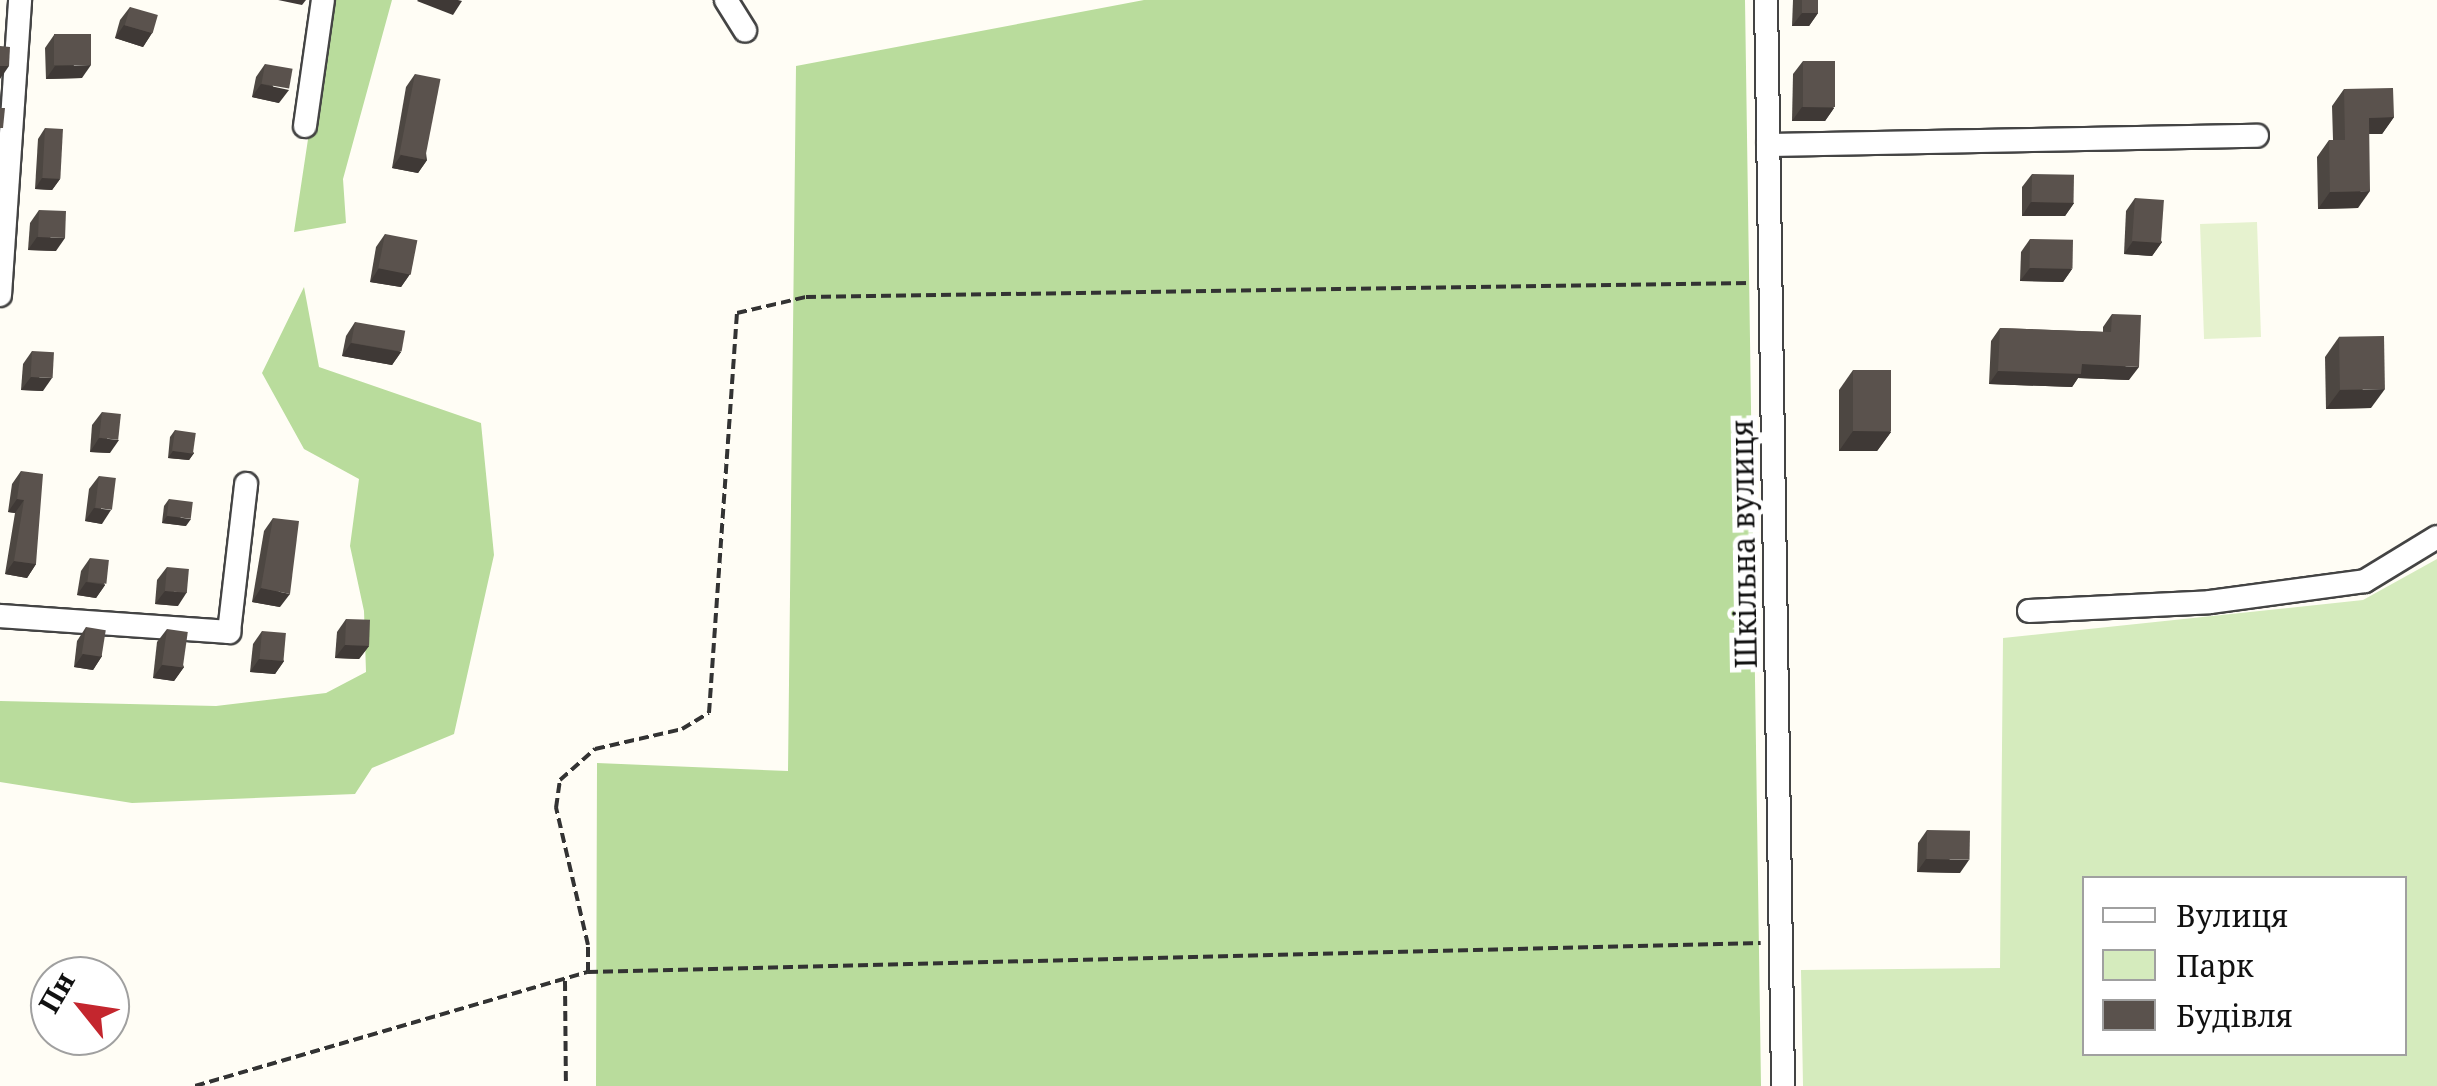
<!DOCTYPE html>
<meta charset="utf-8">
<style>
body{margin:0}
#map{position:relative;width:2437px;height:1086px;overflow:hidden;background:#fffdf5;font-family:"Noto Serif",serif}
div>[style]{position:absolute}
.green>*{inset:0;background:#d5ebbd}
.forest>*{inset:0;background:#b9dc9c}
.pitch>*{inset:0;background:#e6f2cf;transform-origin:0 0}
.path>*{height:4px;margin-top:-2px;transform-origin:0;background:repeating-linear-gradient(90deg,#333 0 10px,transparent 0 15px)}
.roads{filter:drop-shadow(2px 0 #444) drop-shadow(-2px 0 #444) drop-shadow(0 2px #444) drop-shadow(0 -2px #444)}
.minor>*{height:22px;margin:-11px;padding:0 11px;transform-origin:11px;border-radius:11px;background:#fff}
.wall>*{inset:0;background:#4d4742}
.shaded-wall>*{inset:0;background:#3f3936}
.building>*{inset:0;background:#5a524d;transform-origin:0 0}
span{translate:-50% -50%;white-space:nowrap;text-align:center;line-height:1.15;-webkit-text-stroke:10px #fff;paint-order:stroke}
.street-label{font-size:30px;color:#111}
.legend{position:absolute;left:2082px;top:876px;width:325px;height:180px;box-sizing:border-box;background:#fff;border:2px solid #a0a0a0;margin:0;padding:12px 18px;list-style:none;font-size:30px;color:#111}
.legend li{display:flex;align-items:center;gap:20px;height:50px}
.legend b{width:50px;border:2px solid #a0a0a0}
.north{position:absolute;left:30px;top:956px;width:100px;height:100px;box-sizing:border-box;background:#fff;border:2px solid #a0a0a0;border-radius:50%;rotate:300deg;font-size:28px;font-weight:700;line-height:40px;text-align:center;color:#111}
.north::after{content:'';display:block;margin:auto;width:35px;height:45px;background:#c4262e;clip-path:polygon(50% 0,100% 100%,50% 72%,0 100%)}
</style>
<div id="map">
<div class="green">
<i style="clip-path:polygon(evenodd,2437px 559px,2437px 1086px,1803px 1086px,1801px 970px,2000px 968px,2003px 638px,2363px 600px,2437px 559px,2084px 878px,2404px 878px,2404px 1054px,2084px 1054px,2084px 878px)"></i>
</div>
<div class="forest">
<i style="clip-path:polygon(329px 0,392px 0,343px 179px,346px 223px,294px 232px)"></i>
<i style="clip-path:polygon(1144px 0,1745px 0,1761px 1086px,596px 1086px,597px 763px,788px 771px,796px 66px)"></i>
<i style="clip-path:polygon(304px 287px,319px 367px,481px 423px,494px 555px,454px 734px,372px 768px,355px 794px,132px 803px,0 782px,0 701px,216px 706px,326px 693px,366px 672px,364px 611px,350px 546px,359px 479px,304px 449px,262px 373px)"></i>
</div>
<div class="pitch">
<i style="left:2257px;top:222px;width:115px;height:57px;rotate:88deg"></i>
</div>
<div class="path">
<i style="left:588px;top:972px;width:27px;rotate:-90deg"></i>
<i style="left:588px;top:945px;width:141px;rotate:-103.1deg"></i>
<i style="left:556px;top:808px;width:28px;rotate:-82deg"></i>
<i style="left:560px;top:780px;width:47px;rotate:-41.5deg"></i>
<i style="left:595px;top:749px;width:89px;rotate:-12.9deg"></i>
<i style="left:682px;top:729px;width:31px;rotate:-31deg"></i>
<i style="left:709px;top:713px;width:401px;rotate:-86deg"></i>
<i style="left:737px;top:313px;width:71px;rotate:-13.1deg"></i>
<i style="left:806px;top:297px;width:944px;rotate:-0.85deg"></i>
<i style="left:565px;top:981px;width:105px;rotate:89.5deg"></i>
<i style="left:195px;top:1086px;width:409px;rotate:-16.2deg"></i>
<i style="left:588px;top:972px;width:1173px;rotate:-1.42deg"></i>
</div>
<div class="roads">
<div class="minor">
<i style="left:726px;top:0;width:36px;rotate:58deg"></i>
<i style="left:1766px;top:0;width:1086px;rotate:89.1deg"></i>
<i style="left:305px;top:126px;width:127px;rotate:-81.9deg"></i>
<i style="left:1768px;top:145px;width:489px;rotate:-1.1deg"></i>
<i style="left:0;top:295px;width:296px;rotate:-86.1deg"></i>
<i style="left:2029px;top:611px;width:181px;rotate:-2.8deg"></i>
<i style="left:2210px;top:602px;width:156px;rotate:-7.7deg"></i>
<i style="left:2365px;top:581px;width:84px;rotate:-31.4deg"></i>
<i style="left:0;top:616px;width:230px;rotate:4deg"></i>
<i style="left:229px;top:632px;width:149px;rotate:-83.4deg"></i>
</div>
</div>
<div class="wall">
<i style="clip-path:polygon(1793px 0,1818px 0,1818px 13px,1809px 26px,1792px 26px)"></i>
<i style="clip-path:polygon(130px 7px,152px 33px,143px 47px,115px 38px,120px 20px)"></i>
<i style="clip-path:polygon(54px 35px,82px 78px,46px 79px,45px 48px)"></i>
<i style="clip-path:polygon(1803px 61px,1834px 108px,1825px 121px,1792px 121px,1793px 74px)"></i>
<i style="clip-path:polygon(265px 64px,279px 103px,252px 97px,256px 77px)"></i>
<i style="clip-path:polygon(415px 74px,427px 160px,418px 173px,392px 168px,406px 87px)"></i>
<i style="clip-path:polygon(2344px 89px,2394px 117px,2382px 134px,2369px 134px,2358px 208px,2318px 209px,2317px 157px,2329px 140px,2333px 140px,2332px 106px)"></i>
<i style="clip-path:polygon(45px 128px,60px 179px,52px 190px,35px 189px,38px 139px)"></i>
<i style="clip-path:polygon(2032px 174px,2074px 203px,2065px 216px,2022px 216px,2022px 187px)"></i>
<i style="clip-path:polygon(2135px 198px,2162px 242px,2152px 256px,2124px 254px,2126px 211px)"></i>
<i style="clip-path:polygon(39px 210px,56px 251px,28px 250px,30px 223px)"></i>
<i style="clip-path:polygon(385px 234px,410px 274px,401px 287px,370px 282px,376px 247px)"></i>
<i style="clip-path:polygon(2030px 239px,2072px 269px,2063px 282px,2020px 281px,2021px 252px)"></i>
<i style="clip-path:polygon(2112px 314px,2129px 380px,2078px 378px,2072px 387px,1989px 384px,1991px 341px,2000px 328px,2103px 332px,2103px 327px)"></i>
<i style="clip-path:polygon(355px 322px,401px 352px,392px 365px,342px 356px,346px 336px)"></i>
<i style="clip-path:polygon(2339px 337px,2371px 408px,2326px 409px,2325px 357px)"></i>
<i style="clip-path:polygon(32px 351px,43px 391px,21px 390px,23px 364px)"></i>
<i style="clip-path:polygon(1853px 370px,1891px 432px,1877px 451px,1839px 451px,1839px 390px)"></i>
<i style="clip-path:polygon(102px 412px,110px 453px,90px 452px,92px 425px)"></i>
<i style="clip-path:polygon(175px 430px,194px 453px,189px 460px,168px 458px,170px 437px)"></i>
<i style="clip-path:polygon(21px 471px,36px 564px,27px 578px,5px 574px,15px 513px,8px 512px,12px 484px)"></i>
<i style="clip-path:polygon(99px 476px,102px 524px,85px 521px,89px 489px)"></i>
<i style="clip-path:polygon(169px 499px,186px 526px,162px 523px,164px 506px)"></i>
<i style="clip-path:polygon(273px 518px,280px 607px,252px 602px,264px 531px)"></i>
<i style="clip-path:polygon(90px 558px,105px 585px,96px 598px,77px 595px,81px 571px)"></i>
<i style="clip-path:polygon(167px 567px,178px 606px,155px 604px,157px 580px)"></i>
<i style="clip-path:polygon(346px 619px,369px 646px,359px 659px,335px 658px,337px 632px)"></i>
<i style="clip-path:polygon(86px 627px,102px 656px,93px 670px,74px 667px,77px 641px)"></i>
<i style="clip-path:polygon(167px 629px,184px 667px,174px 681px,153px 678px,157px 642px)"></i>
<i style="clip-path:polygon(262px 631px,284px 661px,275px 674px,250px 672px,253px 644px)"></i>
<i style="clip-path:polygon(1927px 830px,1960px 873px,1917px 872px,1918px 843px)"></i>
</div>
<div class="shaded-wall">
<i style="clip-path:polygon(278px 0,306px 0,302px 5px)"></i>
<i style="clip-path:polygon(418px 0,458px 0,462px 1px,453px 15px,417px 1px)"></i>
<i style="clip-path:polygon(1802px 13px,1818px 13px,1809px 26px,1792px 26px)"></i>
<i style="clip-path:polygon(124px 25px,152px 33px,143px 47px,115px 38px)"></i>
<i style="clip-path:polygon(91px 65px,82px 78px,46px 79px,55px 66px)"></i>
<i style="clip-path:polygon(0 66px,9px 66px,0 79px)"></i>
<i style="clip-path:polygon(261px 84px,289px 90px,279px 103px,252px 97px)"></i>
<i style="clip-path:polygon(1802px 107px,1834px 108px,1825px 121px,1792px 121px)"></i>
<i style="clip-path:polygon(2394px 117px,2382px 134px,2357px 134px,2369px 118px)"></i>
<i style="clip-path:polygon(401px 155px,427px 160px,418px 173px,392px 168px)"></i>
<i style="clip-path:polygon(42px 178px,60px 179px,52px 190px,35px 189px)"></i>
<i style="clip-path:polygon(2370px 191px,2358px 208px,2318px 209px,2330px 192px)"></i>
<i style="clip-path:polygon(2031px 202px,2074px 203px,2065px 216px,2022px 216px)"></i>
<i style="clip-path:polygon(37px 237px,65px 238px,56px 251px,28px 250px)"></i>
<i style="clip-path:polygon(2133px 241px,2162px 242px,2152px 256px,2124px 254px)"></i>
<i style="clip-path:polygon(379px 268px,410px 274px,401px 287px,370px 282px)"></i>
<i style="clip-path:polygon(2030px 268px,2072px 269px,2063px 282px,2020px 281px)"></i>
<i style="clip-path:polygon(351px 343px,401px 352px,392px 365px,342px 356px)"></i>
<i style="clip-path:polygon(2082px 364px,2139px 367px,2129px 380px,2078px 378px,2072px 387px,1989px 384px,1998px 371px)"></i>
<i style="clip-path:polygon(31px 377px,52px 378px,43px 391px,21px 390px)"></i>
<i style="clip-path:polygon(2385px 389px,2371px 408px,2326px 409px,2340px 390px)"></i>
<i style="clip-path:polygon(1853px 431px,1891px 432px,1877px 451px,1839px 451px)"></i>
<i style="clip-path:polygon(99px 438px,119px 440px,110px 453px,90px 452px)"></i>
<i style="clip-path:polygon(173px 451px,194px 453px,189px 460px,168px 458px)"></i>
<i style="clip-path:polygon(17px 499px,24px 500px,15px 513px,8px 512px)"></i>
<i style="clip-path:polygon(94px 508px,111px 510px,102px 524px,85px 521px)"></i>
<i style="clip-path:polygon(167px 516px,191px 519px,186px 526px,162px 523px)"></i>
<i style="clip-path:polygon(14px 561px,36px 564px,27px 578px,5px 574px)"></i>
<i style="clip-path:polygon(86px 582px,105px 585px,96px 598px,77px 595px)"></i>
<i style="clip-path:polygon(261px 588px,290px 594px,280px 607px,252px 602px)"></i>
<i style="clip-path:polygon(165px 591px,187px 592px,178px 606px,155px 604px)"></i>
<i style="clip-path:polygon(345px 645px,369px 646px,359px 659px,335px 658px)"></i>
<i style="clip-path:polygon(83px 654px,102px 656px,93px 670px,74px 667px)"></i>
<i style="clip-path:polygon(259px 659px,284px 661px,275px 674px,250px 672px)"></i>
<i style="clip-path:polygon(162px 665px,184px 667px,174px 681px,153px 678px)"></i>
<i style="clip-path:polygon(1926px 859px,1969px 860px,1960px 873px,1917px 872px)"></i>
</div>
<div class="building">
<i style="left:1802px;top:0;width:16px;height:13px"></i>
<i style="left:130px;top:7px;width:29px;height:19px;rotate:16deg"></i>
<i style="left:91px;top:34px;width:31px;height:37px;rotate:90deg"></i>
<i style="clip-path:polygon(0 46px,10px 47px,9px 66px,0 66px)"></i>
<i style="left:1803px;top:61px;width:32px;height:46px"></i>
<i style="left:265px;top:64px;width:28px;height:20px;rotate:10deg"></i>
<i style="left:415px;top:74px;width:26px;height:82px;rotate:11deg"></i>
<i style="clip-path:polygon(2393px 88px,2394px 117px,2369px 118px,2370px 191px,2330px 192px,2329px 140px,2345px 140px,2344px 89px)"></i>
<i style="clip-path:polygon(0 108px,5px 108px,3px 128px,0 128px)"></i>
<i style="left:45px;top:128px;width:18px;height:50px;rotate:3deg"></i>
<i style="left:2032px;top:174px;width:42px;height:28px;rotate:1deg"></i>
<i style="left:2135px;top:198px;width:29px;height:43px;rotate:4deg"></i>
<i style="left:39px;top:210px;width:27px;height:27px;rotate:2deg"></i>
<i style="left:385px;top:234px;width:33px;height:35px;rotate:11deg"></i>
<i style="left:2030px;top:239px;width:43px;height:29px;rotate:1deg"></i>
<i style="clip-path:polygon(2112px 314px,2141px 315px,2139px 367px,2082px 364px,2081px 374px,1998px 371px,2000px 328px,2111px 332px)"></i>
<i style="left:355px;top:322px;width:51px;height:21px;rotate:10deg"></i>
<i style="left:2384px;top:336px;width:53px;height:45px;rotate:89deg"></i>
<i style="left:32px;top:351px;width:22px;height:26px;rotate:3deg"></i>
<i style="left:1853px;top:370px;width:38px;height:61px"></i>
<i style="left:102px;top:412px;width:19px;height:26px;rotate:6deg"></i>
<i style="left:175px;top:430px;width:21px;height:21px;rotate:8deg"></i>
<i style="clip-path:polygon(21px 471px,43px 474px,36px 564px,14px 561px,24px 500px,17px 499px)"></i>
<i style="left:99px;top:476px;width:17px;height:32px;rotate:7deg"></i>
<i style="left:169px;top:499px;width:24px;height:17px;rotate:7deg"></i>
<i style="clip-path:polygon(273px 518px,299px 521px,290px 594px,261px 588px)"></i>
<i style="left:90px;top:558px;width:19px;height:24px;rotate:6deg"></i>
<i style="left:167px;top:567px;width:22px;height:24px;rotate:5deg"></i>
<i style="left:346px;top:619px;width:24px;height:26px;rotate:2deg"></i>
<i style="left:86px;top:627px;width:20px;height:27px;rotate:9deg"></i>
<i style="left:167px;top:629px;width:21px;height:36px;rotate:8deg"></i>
<i style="left:262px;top:631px;width:24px;height:28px;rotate:5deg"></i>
<i style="left:1927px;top:830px;width:43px;height:29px;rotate:1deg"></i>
</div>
<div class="street-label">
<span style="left:1744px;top:544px;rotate:-91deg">Шкільна вулиця</span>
</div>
<ul class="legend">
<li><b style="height:12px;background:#fff"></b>Вулиця</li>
<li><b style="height:28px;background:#d5ebbd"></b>Парк</li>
<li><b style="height:28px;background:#5a524d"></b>Будівля</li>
</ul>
<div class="north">Пн</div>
</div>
